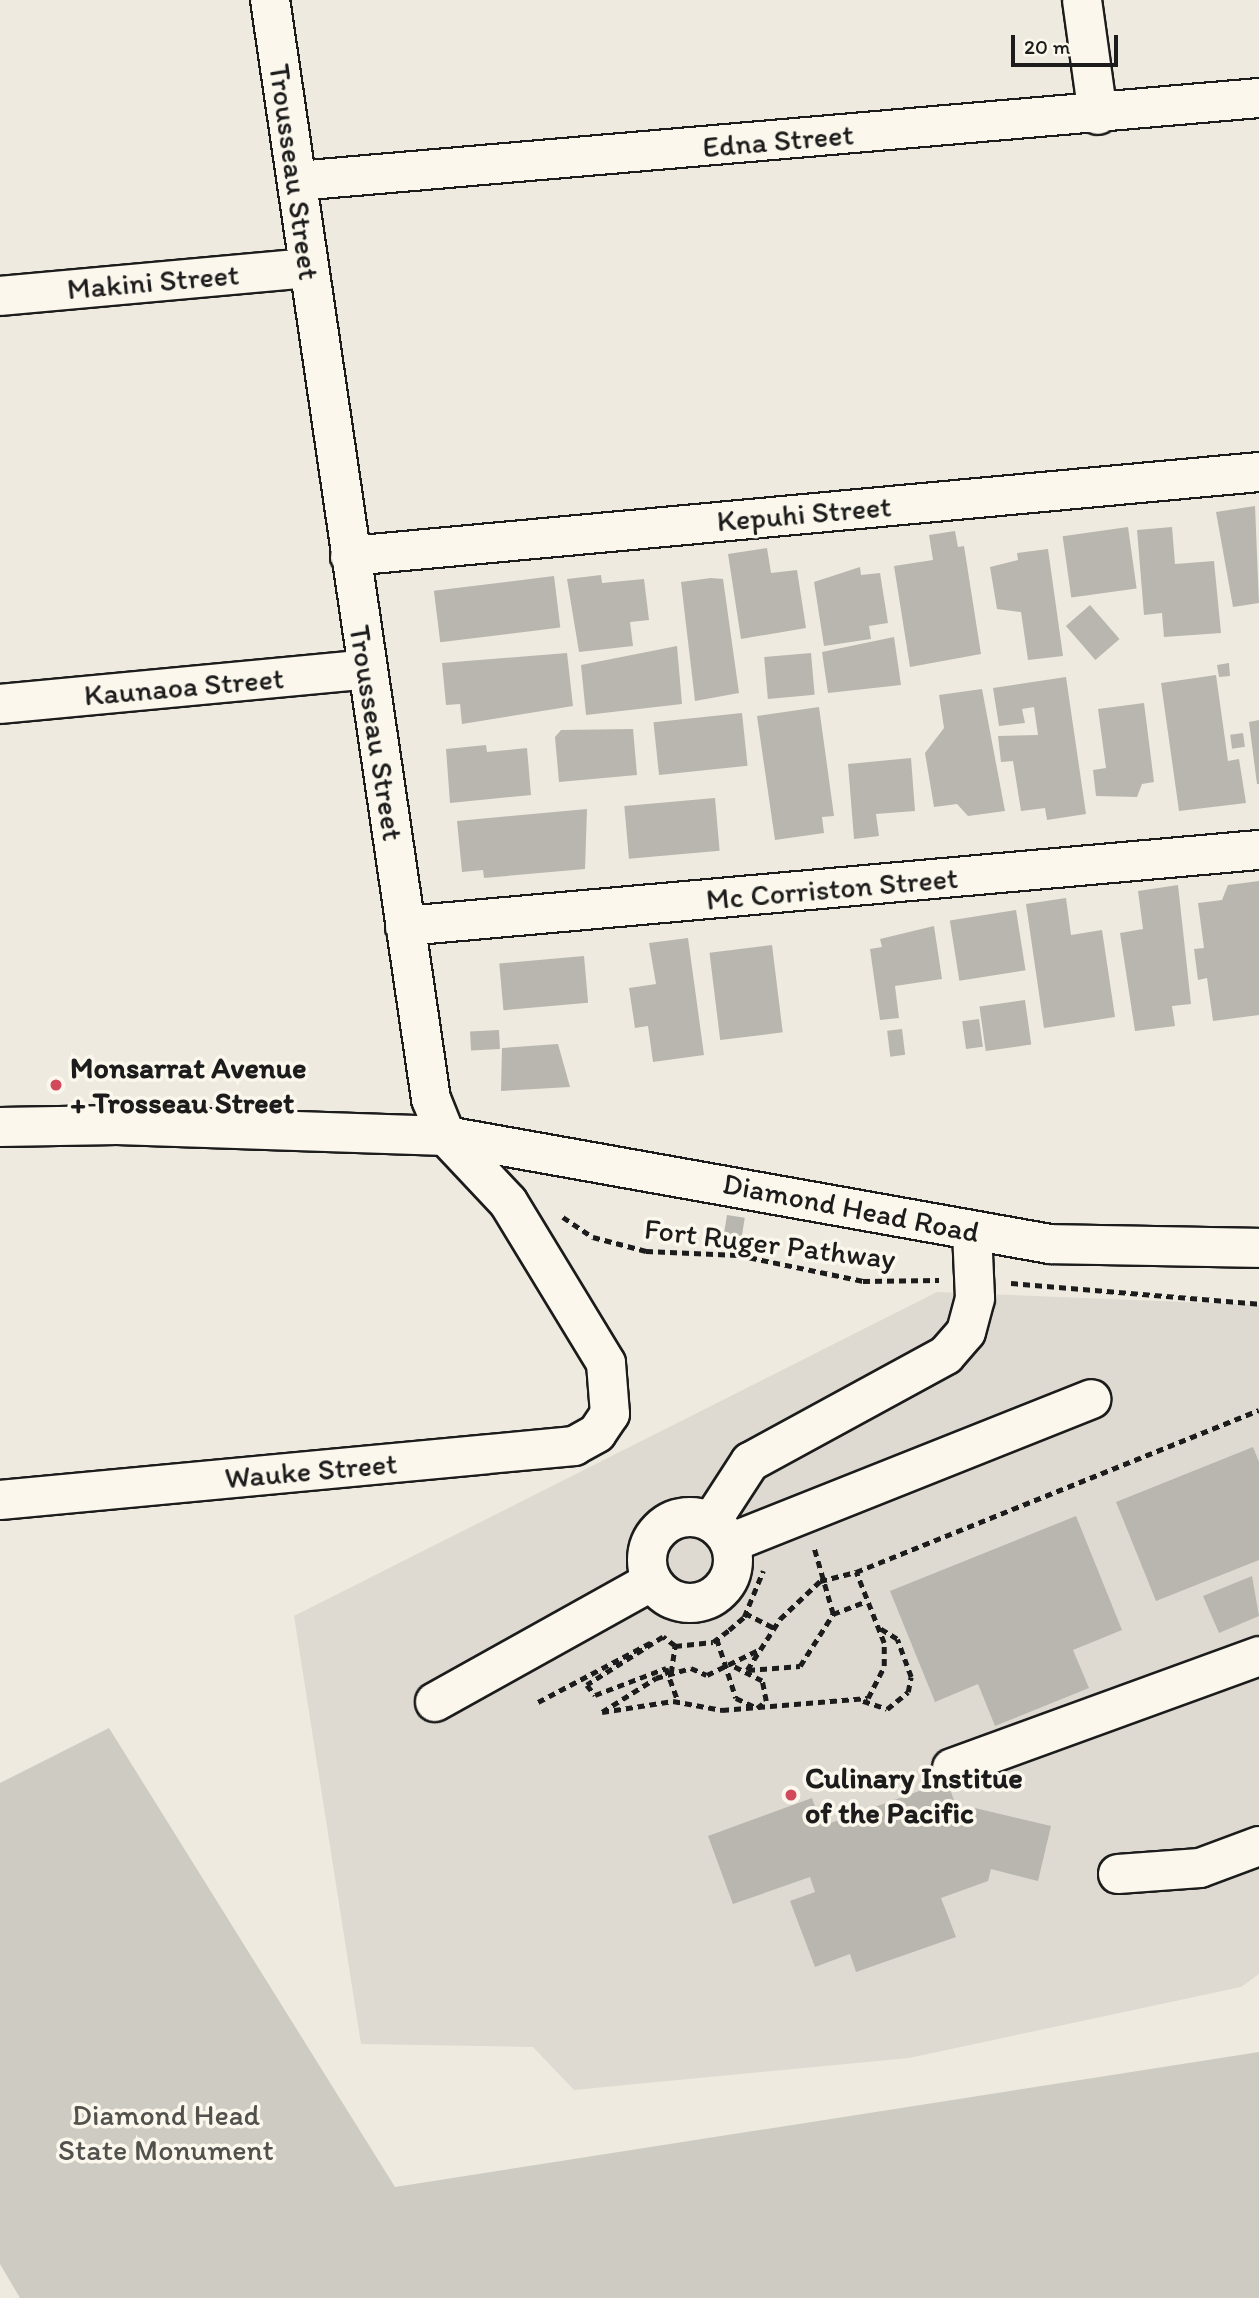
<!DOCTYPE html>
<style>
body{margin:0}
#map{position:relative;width:1259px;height:2298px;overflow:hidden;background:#eeeadf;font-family:Itim,sans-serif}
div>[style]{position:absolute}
.built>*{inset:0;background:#dedad1}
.green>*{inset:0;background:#ceccc2}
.building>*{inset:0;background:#b9b6af;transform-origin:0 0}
.path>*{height:4.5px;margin-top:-2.25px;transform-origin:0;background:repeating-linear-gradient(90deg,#1c1c1c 0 7px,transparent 0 12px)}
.roads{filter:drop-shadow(2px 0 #1c1c1c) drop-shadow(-2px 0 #1c1c1c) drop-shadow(0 2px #1c1c1c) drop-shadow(0 -2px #1c1c1c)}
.minor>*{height:38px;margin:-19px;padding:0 19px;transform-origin:19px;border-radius:19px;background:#fbf7ec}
.minor>.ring{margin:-19px;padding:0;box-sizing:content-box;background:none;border:38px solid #fbf7ec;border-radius:50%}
.dots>*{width:19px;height:19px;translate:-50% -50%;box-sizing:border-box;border:4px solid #fbf7ec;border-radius:50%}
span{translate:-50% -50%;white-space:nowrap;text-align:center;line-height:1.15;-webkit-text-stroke:7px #fbf7ec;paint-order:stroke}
.street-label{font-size:30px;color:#1c1c1c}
.poi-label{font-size:30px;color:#1c1c1c;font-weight:700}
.left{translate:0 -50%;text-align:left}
.park-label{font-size:30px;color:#51514e}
.scale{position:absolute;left:1011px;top:35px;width:107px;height:32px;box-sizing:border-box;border:4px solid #1c1c1c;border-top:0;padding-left:9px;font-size:21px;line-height:24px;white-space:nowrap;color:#1c1c1c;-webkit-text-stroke:5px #fbf7ec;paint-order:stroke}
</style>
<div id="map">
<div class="built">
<i style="clip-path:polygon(937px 1292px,1259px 1305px,1259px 1974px,1241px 1987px,909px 2058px,574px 2090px,533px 2047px,361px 2044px,294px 1616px)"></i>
</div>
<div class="green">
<i style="clip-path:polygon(109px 1728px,395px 2187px,1259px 2052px,1259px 2298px,20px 2298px,0 2264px,0 1783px)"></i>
</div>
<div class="building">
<i style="clip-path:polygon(1255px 506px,1259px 603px,1233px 607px,1216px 512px)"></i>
<i style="left:1128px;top:527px;width:62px;height:66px;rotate:82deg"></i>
<i style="clip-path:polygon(1172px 527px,1175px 564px,1214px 561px,1221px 633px,1164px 637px,1162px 613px,1144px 615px,1137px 530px)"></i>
<i style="clip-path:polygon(955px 531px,958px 547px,964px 546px,981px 654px,910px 667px,894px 566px,933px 560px,929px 535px)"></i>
<i style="clip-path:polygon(767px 548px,771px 573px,797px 570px,806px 628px,741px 639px,728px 554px)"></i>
<i style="clip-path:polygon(1048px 549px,1063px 656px,1028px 660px,1021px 612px,997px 609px,990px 567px,1018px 560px,1017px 553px)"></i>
<i style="clip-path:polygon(860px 567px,861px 575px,880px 573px,888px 623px,869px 626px,871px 639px,824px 646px,814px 582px)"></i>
<i style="clip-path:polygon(601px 575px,602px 583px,644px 579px,649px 620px,630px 622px,633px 646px,579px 652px,567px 579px)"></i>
<i style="left:554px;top:576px;width:52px;height:121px;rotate:83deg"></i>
<i style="clip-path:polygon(711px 578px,723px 579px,739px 693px,695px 701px,681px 582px)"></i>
<i style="left:1090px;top:605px;width:45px;height:32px;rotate:49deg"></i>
<i style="clip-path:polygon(894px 637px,901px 685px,828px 693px,822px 652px)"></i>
<i style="clip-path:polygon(677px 646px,682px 704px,586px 715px,581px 665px)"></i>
<i style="clip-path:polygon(567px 653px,573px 706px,462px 724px,460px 704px,446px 705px,442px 663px)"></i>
<i style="left:811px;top:653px;width:42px;height:47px;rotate:85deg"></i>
<i style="clip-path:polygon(1229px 663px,1230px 676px,1219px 677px,1217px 665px)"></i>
<i style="clip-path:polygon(1216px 675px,1228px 761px,1239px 759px,1246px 803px,1179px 811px,1161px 683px)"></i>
<i style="clip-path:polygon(1066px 677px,1086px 814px,1047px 820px,1045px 808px,1021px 811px,1013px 761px,1001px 762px,998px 736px,1038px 735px,1034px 707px,1022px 709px,1025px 723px,999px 726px,993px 688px)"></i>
<i style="clip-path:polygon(982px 689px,1005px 811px,968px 816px,957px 804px,934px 807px,925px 753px,944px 728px,939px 695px)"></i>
<i style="clip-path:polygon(1144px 703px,1154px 782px,1142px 784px,1137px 797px,1096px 796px,1093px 770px,1106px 768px,1098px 709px)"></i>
<i style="clip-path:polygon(819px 707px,834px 816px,822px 817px,824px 833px,775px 840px,757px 716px)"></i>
<i style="left:742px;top:713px;width:53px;height:89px;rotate:84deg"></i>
<i style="clip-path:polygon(1259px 720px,1259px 784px,1257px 784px,1249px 722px)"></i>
<i style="clip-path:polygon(633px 729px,637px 775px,559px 782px,555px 737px,561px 730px)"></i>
<i style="left:1243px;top:733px;width:14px;height:13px;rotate:82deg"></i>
<i style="clip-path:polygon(486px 745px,487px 752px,527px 748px,531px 795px,450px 803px,446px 749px)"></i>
<i style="clip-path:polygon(911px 758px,915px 811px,876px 814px,879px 836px,854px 839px,848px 764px)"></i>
<i style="left:715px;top:798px;width:53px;height:91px;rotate:85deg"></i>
<i style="clip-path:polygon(587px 809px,585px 869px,484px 878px,483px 870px,462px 872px,457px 821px)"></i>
<i style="clip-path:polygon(1259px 881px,1259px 1015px,1213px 1021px,1207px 978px,1198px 980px,1194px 949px,1204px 948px,1198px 903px,1222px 900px,1228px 885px)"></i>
<i style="clip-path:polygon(1178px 885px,1191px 1004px,1172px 1006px,1175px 1026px,1135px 1031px,1120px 933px,1143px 929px,1138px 891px)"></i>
<i style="clip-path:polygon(1066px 898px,1071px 935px,1102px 930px,1115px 1017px,1044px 1028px,1026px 904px)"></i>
<i style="left:1016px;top:910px;width:61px;height:67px;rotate:81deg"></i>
<i style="clip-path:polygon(934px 926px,942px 979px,895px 986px,899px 1018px,880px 1020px,870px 949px,882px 947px,880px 939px)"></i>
<i style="clip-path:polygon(688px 938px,704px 1055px,653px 1062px,648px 1026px,635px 1028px,629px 988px,656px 984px,649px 943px)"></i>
<i style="left:772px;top:945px;width:88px;height:63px;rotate:83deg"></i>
<i style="left:584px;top:956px;width:47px;height:85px;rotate:85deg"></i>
<i style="left:1025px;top:1000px;width:45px;height:46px;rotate:82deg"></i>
<i style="left:979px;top:1019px;width:28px;height:17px;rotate:82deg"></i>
<i style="left:902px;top:1029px;width:26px;height:15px;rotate:83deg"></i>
<i style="left:499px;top:1030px;width:19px;height:29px;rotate:87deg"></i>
<i style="clip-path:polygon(558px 1044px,570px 1087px,501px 1091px,502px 1048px)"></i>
<i style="left:727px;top:1215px;width:18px;height:19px;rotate:9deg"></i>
<i style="clip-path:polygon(1253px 1447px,1259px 1462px,1259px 1560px,1156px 1601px,1116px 1502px)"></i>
<i style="clip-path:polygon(1076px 1516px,1122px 1630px,1073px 1650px,1089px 1688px,995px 1726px,978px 1684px,935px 1702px,890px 1591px)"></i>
<i style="clip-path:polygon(1252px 1576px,1259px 1616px,1219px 1633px,1203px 1596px)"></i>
<i style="clip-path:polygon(947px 1781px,959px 1814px,975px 1808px,1051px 1826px,1038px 1881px,991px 1869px,988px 1881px,941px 1898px,956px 1937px,856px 1972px,850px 1954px,815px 1967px,790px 1901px,815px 1892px,810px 1877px,733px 1904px,708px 1836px,812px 1798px,822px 1826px)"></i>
</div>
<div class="path">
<i style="left:563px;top:1217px;width:36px;rotate:34deg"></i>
<i style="left:593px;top:1237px;width:55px;rotate:14.8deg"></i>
<i style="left:646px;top:1251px;width:92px;rotate:2.5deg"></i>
<i style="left:738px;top:1255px;width:128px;rotate:11.7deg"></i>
<i style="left:863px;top:1281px;width:76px;rotate:-0.8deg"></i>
<i style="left:1011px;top:1283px;width:249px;rotate:4.8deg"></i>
<i style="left:745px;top:1613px;width:33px;rotate:27deg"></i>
<i style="left:833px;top:1614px;width:36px;rotate:-21deg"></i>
<i style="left:717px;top:1639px;width:62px;rotate:72.1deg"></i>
<i style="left:736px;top:1698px;width:23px;rotate:25deg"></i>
<i style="left:757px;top:1708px;width:11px;rotate:-38deg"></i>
<i style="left:766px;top:1701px;width:20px;rotate:-101deg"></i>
<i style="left:762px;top:1681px;width:37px;rotate:-153deg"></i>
<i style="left:675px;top:1646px;width:38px;rotate:-6deg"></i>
<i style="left:713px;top:1642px;width:20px;rotate:-37deg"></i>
<i style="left:729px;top:1630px;width:20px;rotate:-41deg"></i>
<i style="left:744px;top:1617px;width:50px;rotate:-67.6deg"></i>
<i style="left:747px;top:1670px;width:61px;rotate:-57.1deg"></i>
<i style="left:780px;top:1619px;width:55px;rotate:-43.5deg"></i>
<i style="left:820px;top:1581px;width:37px;rotate:-14deg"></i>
<i style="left:856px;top:1572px;width:434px;rotate:-21.9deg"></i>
<i style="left:748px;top:1670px;width:52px;rotate:-4.4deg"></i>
<i style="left:800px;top:1666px;width:62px;rotate:-57.6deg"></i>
<i style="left:833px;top:1614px;width:69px;rotate:-106.1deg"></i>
<i style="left:671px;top:1673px;width:27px;rotate:-82deg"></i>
<i style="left:675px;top:1646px;width:15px;rotate:-143deg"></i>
<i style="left:663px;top:1637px;width:90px;rotate:147.7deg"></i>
<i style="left:587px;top:1685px;width:13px;rotate:51deg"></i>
<i style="left:595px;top:1695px;width:76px;rotate:-20.8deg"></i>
<i style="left:666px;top:1668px;width:35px;rotate:70deg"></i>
<i style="left:863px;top:1701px;width:25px;rotate:18deg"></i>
<i style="left:887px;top:1709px;width:27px;rotate:-39deg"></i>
<i style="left:908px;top:1692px;width:15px;rotate:-79deg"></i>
<i style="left:911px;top:1677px;width:40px;rotate:-110.2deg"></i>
<i style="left:897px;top:1639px;width:23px;rotate:-149deg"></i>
<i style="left:538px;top:1702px;width:127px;rotate:-27.8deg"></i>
<i style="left:602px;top:1712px;width:72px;rotate:-8.8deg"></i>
<i style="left:673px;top:1701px;width:50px;rotate:10.4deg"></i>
<i style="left:722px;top:1710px;width:146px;rotate:-4.7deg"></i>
<i style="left:868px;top:1698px;width:36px;rotate:-63deg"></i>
<i style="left:884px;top:1666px;width:23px;rotate:-90deg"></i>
<i style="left:884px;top:1643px;width:76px;rotate:-111.5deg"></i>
<i style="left:602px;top:1712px;width:64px;rotate:-32.2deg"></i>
<i style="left:656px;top:1678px;width:36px;rotate:-16deg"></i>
<i style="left:691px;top:1668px;width:17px;rotate:24deg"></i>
<i style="left:707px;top:1675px;width:57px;rotate:-26.1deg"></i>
</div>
<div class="roads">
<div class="minor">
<i style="left:1082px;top:0;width:116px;rotate:82.1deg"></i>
<i style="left:297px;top:181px;width:966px;rotate:-4.93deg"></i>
<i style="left:0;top:296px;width:307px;rotate:-5.2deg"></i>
<i style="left:350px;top:556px;width:913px;rotate:-5.28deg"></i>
<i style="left:0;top:704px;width:369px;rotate:-5.4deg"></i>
<i style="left:405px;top:926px;width:857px;rotate:-5.09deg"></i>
<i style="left:0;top:1127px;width:117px;rotate:-1deg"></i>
<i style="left:117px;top:1125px;width:329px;rotate:1.9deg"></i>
<i style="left:446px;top:1136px;width:614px;rotate:10.14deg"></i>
<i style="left:1050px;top:1244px;width:209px;rotate:1.1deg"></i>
<i style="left:0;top:1500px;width:577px;rotate:-5.37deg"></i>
<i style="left:574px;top:1446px;width:26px;rotate:-29deg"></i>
<i style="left:597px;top:1433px;width:23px;rotate:-56deg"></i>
<i style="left:610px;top:1414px;width:51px;rotate:-94.5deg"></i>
<i style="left:606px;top:1363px;width:188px;rotate:-121.3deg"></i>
<i style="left:508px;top:1202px;width:91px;rotate:-133.2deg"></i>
<i style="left:446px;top:1136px;width:40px;rotate:-112deg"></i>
<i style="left:431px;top:1099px;width:1111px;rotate:-98.33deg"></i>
<i class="ring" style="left:647px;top:1517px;width:48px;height:48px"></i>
<i style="left:711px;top:1522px;width:72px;rotate:-57deg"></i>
<i style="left:750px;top:1462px;width:223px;rotate:-28.6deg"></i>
<i style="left:946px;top:1355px;width:30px;rotate:-49deg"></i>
<i style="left:966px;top:1332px;width:35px;rotate:-75deg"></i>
<i style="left:975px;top:1298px;width:65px;rotate:-92.6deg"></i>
<i style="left:730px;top:1543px;width:389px;rotate:-21.7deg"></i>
<i style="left:435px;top:1702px;width:248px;rotate:-29.1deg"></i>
<i style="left:952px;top:1768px;width:327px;rotate:-20deg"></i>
<i style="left:1118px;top:1874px;width:82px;rotate:-4.2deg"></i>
<i style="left:1200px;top:1868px;width:63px;rotate:-20.4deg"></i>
</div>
</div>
<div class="dots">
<i style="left:56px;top:1085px;background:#d1495b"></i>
<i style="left:791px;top:1795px;background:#d1495b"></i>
</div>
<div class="street-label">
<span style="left:778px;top:141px;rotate:-5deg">Edna Street</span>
<span style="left:294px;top:172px;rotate:82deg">Trousseau Street</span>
<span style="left:153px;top:282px;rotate:-5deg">Makini Street</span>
<span style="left:804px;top:514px;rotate:-5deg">Kepuhi Street</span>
<span style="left:184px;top:687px;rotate:-5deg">Kaunaoa Street</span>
<span style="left:376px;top:733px;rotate:81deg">Trousseau Street</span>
<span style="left:832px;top:889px;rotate:-5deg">Mc Corriston Street</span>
<span style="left:851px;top:1208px;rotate:11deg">Diamond Head Road</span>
<span style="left:770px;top:1244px;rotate:7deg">Fort Ruger Pathway</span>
<span style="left:311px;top:1471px;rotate:-5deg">Wauke Street</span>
</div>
<div class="poi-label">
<span class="left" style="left:70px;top:1085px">Monsarrat Avenue<br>+ Trosseau Street</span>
<span class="left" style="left:805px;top:1795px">Culinary Institue<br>of the Pacific</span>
</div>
<div class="park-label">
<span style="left:166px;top:2132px">Diamond Head<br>State Monument</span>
</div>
<div class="scale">20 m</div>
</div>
